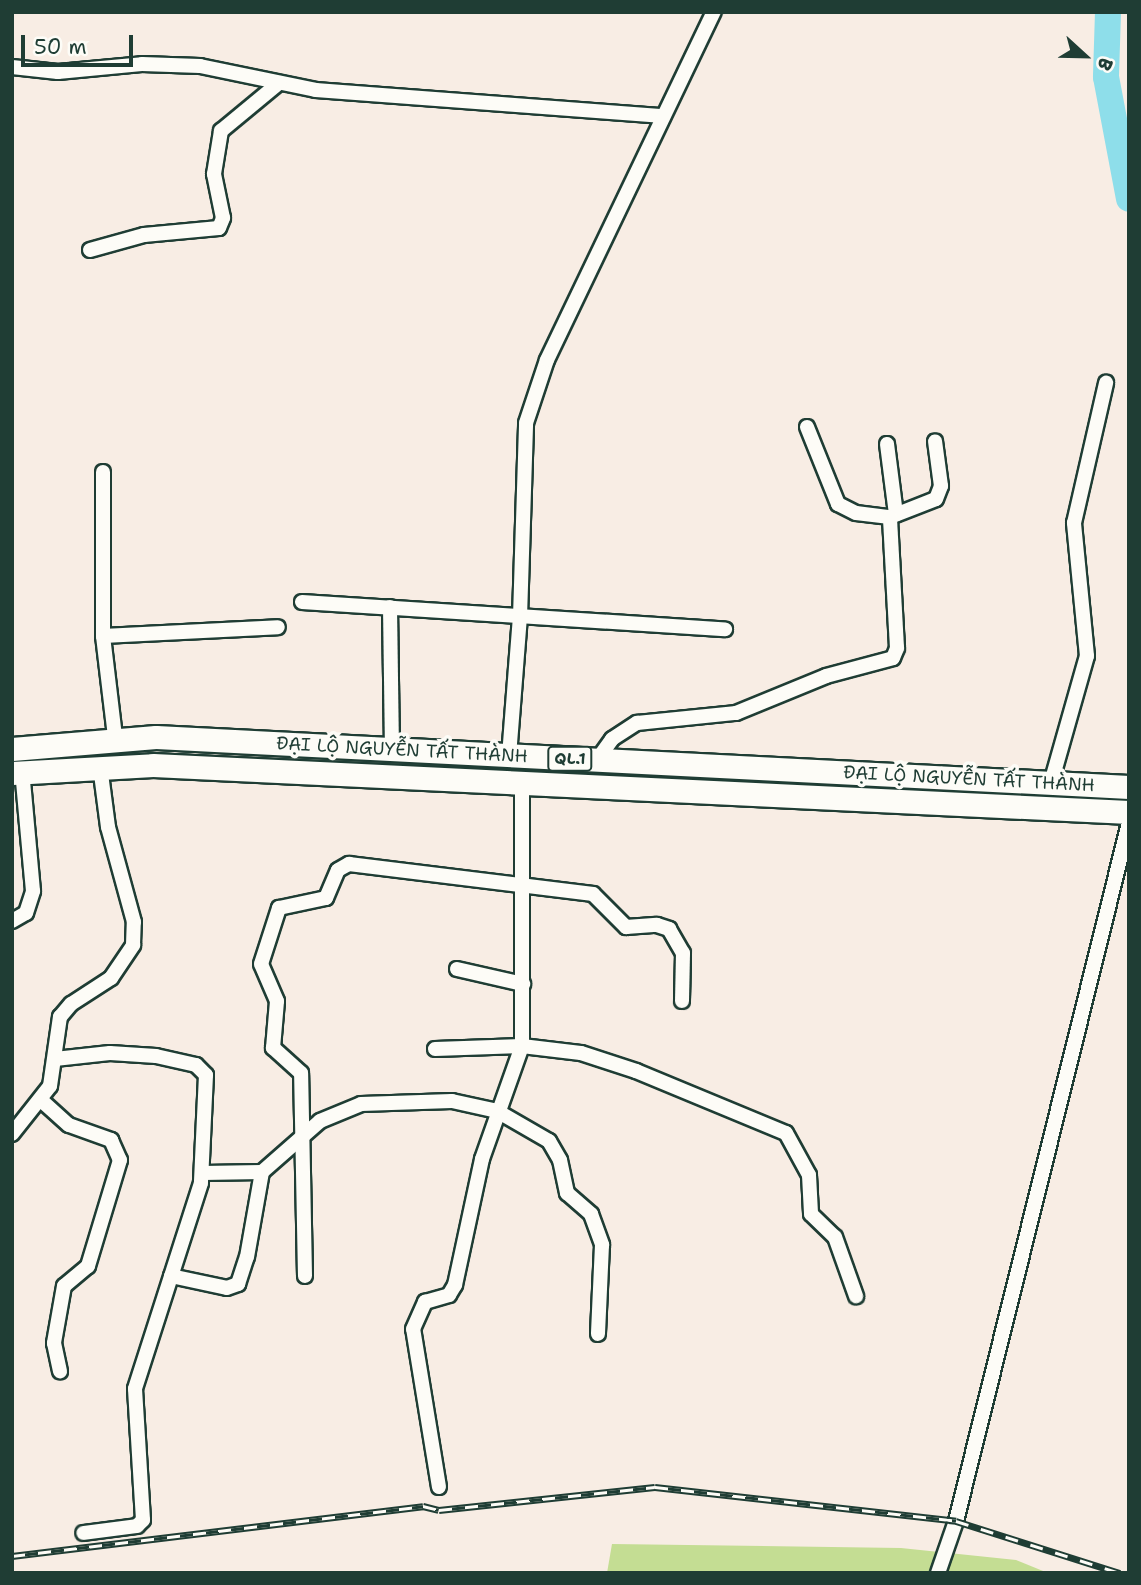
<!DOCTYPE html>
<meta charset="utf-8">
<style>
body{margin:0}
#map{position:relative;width:1141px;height:1585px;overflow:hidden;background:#f8ede4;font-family:"Shantell Sans",sans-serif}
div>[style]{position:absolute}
.green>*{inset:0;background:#c4dd93}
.river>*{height:26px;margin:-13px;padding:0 13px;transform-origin:13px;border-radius:13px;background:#8edeea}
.roads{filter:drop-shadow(2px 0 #1f3d34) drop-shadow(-2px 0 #1f3d34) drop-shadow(0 2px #1f3d34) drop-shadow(0 -2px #1f3d34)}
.street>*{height:14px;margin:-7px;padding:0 7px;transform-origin:7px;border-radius:7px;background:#fdfcf7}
.primary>*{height:23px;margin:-11.5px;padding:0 11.5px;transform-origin:11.5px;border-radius:11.5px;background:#fdfcf7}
.rail>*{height:7px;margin-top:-3.5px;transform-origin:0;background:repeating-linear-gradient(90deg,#fdfcf7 0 13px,#1f3d34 0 26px);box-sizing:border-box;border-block:2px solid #1f3d34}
span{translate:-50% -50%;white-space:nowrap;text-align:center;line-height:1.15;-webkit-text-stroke:7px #fdfcf7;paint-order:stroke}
.shield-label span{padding:2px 5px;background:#fdfcf7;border:2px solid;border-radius:5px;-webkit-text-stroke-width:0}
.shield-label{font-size:16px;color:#1f3d34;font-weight:700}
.street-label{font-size:18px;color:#1f3d34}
.frame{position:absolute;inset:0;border:14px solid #1f3d34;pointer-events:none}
.north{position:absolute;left:1050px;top:21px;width:70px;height:70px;-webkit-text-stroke:5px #fdfcf7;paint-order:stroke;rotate:112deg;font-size:19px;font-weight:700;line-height:28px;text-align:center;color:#1f3d34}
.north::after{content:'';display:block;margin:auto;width:24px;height:32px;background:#1f3d34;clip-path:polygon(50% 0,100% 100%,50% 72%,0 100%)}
.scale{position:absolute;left:21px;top:35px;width:112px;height:32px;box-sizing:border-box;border:4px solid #1f3d34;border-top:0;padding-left:9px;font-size:21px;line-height:24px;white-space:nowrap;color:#1f3d34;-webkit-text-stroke:5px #fdfcf7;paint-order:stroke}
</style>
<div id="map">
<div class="green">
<i style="clip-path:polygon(612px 1544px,901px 1548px,1016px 1560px,1048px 1573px,607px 1573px)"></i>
</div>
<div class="river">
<i style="left:1108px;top:12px;width:65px;rotate:91.8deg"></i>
<i style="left:1106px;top:77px;width:124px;rotate:79.3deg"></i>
</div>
<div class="roads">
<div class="street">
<i style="left:12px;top:67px;width:46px;rotate:6.2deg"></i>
<i style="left:58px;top:72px;width:84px;rotate:-5.4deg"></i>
<i style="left:142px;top:64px;width:58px;rotate:2deg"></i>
<i style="left:200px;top:66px;width:118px;rotate:11.7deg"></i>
<i style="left:316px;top:90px;width:348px;rotate:4.3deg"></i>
<i style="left:90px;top:250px;width:56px;rotate:-15.5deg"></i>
<i style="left:144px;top:235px;width:75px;rotate:-5.3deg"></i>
<i style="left:219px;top:228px;width:11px;rotate:-68deg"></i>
<i style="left:223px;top:218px;width:45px;rotate:-101.6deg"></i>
<i style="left:214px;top:174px;width:44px;rotate:-80.8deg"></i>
<i style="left:221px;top:131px;width:75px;rotate:-39.6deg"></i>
<i style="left:807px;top:427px;width:83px;rotate:68.1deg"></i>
<i style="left:838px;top:504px;width:20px;rotate:27deg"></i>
<i style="left:856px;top:513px;width:34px;rotate:7deg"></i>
<i style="left:890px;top:517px;width:49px;rotate:-21.4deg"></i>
<i style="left:936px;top:499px;width:14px;rotate:-69deg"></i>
<i style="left:941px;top:486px;width:45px;rotate:-97.6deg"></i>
<i style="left:887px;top:444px;width:71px;rotate:82.7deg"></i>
<i style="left:103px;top:472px;width:164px;rotate:90deg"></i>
<i style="left:103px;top:636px;width:102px;rotate:83.2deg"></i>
<i style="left:302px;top:602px;width:424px;rotate:3.7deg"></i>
<i style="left:390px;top:607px;width:142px;rotate:89.2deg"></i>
<i style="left:103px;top:636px;width:175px;rotate:-2.9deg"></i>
<i style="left:509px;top:756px;width:139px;rotate:-85.5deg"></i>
<i style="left:520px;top:617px;width:194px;rotate:-88.2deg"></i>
<i style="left:526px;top:423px;width:66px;rotate:-71.6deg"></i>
<i style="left:547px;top:360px;width:386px;rotate:-64.4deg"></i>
<i style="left:597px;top:760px;width:26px;rotate:-54deg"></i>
<i style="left:612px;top:739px;width:30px;rotate:-33deg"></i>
<i style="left:637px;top:723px;width:100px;rotate:-5.8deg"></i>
<i style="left:736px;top:713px;width:97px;rotate:-22.3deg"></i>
<i style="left:826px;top:676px;width:69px;rotate:-15deg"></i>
<i style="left:893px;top:658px;width:11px;rotate:-68deg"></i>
<i style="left:897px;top:648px;width:131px;rotate:-93.1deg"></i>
<i style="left:1051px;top:783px;width:132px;rotate:-74.2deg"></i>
<i style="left:1087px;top:656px;width:134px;rotate:-95.6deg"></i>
<i style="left:1074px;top:523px;width:144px;rotate:-77.1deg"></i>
<i style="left:12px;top:921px;width:16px;rotate:-30deg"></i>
<i style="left:26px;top:913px;width:23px;rotate:-72deg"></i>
<i style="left:33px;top:891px;width:121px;rotate:-95.2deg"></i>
<i style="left:457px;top:969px;width:68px;rotate:12.8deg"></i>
<i style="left:435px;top:1049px;width:87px;rotate:-2deg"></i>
<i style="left:522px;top:1046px;width:59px;rotate:6.8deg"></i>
<i style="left:581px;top:1053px;width:58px;rotate:18.1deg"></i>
<i style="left:636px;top:1071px;width:162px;rotate:22.5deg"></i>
<i style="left:786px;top:1133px;width:48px;rotate:61.3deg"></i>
<i style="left:809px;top:1175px;width:39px;rotate:87deg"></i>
<i style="left:811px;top:1214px;width:33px;rotate:44deg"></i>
<i style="left:835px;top:1237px;width:63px;rotate:70.4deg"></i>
<i style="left:55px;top:1059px;width:55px;rotate:-6.2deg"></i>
<i style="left:110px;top:1053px;width:46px;rotate:3.7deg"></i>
<i style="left:156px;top:1056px;width:41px;rotate:12.7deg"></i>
<i style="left:196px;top:1065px;width:14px;rotate:45deg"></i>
<i style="left:206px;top:1075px;width:108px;rotate:92.7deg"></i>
<i style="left:201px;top:1183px;width:216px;rotate:107.8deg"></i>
<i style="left:135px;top:1389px;width:131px;rotate:86.5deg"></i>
<i style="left:143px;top:1520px;width:8px;rotate:135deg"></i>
<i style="left:137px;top:1526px;width:54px;rotate:172.6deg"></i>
<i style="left:42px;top:1101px;width:36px;rotate:42deg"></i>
<i style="left:69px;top:1125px;width:45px;rotate:19.7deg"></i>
<i style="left:111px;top:1140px;width:22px;rotate:66deg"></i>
<i style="left:120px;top:1160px;width:111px;rotate:106.8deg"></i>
<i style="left:88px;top:1266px;width:31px;rotate:140deg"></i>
<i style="left:64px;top:1286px;width:58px;rotate:100deg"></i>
<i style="left:54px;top:1343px;width:29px;rotate:78deg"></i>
<i style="left:12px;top:1134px;width:61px;rotate:-51.6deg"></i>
<i style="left:50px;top:1086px;width:70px;rotate:-81.8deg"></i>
<i style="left:60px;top:1017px;width:17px;rotate:-50deg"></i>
<i style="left:71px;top:1004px;width:48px;rotate:-33deg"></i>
<i style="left:111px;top:978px;width:40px;rotate:-56deg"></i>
<i style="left:133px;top:945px;width:23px;rotate:-88deg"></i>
<i style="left:134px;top:922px;width:98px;rotate:-105.3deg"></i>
<i style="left:108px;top:827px;width:62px;rotate:-97.5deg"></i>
<i style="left:203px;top:1173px;width:59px;rotate:-1deg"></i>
<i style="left:262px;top:1172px;width:77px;rotate:-41.3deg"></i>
<i style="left:320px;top:1121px;width:44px;rotate:-22.5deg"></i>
<i style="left:361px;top:1104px;width:91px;rotate:-1.9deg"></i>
<i style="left:452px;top:1101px;width:46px;rotate:12.5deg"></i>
<i style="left:497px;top:1111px;width:60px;rotate:30deg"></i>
<i style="left:549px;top:1141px;width:22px;rotate:60deg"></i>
<i style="left:560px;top:1160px;width:34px;rotate:78deg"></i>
<i style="left:567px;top:1193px;width:32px;rotate:41deg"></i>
<i style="left:591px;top:1214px;width:33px;rotate:70deg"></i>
<i style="left:602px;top:1245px;width:89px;rotate:92.6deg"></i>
<i style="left:171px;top:1276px;width:57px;rotate:12.1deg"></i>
<i style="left:227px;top:1288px;width:12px;rotate:-20deg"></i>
<i style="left:238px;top:1284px;width:28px;rotate:-72deg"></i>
<i style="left:247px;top:1257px;width:86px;rotate:-80deg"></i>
<i style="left:305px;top:1276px;width:203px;rotate:-91.1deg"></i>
<i style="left:301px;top:1073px;width:38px;rotate:-138deg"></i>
<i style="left:273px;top:1048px;width:47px;rotate:-85.1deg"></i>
<i style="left:277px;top:1001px;width:40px;rotate:-113.4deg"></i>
<i style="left:261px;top:964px;width:59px;rotate:-72.2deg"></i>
<i style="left:279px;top:908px;width:48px;rotate:-12deg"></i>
<i style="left:326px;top:898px;width:30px;rotate:-67deg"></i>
<i style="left:338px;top:870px;width:13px;rotate:-29deg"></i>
<i style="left:349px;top:864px;width:246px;rotate:7deg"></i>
<i style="left:593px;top:894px;width:47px;rotate:45deg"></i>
<i style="left:626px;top:927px;width:31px;rotate:-4deg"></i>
<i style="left:657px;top:925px;width:13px;rotate:18deg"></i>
<i style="left:669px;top:929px;width:28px;rotate:60deg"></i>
<i style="left:683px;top:953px;width:48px;rotate:91.2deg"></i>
<i style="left:439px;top:1487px;width:160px;rotate:-99.3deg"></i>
<i style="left:413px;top:1329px;width:30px;rotate:-66deg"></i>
<i style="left:425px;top:1302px;width:25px;rotate:-16deg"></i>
<i style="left:449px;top:1295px;width:12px;rotate:-59deg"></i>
<i style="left:455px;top:1285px;width:129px;rotate:-77.9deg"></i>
<i style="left:482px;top:1159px;width:120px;rotate:-70.5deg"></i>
<i style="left:522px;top:1046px;width:265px;rotate:-90deg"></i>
<i style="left:938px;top:1573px;width:55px;rotate:-70.9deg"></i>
<i style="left:956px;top:1521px;width:719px;rotate:-76.08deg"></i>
</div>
<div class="primary">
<i style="left:12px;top:749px;width:144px;rotate:-4.8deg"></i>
<i style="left:156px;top:737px;width:974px;rotate:2.94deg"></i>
<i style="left:12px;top:773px;width:141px;rotate:-3.2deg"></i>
<i style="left:153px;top:765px;width:977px;rotate:2.76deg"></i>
</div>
</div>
<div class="rail">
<i style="left:12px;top:1556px;width:414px;rotate:-6.9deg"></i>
<i style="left:423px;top:1506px;width:16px;rotate:14deg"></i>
<i style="left:439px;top:1510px;width:217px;rotate:-6.1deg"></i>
<i style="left:655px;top:1487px;width:303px;rotate:6.4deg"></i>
<i style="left:956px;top:1521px;width:172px;rotate:17.6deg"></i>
</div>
<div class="shield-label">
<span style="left:570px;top:759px">QL.1</span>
</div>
<div class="street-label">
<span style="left:402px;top:750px;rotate:3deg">ĐẠI LỘ NGUYỄN TẤT THÀNH</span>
<span style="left:969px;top:779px;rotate:3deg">ĐẠI LỘ NGUYỄN TẤT THÀNH</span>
</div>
<div class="frame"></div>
<div class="north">B</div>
<div class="scale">50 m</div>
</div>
